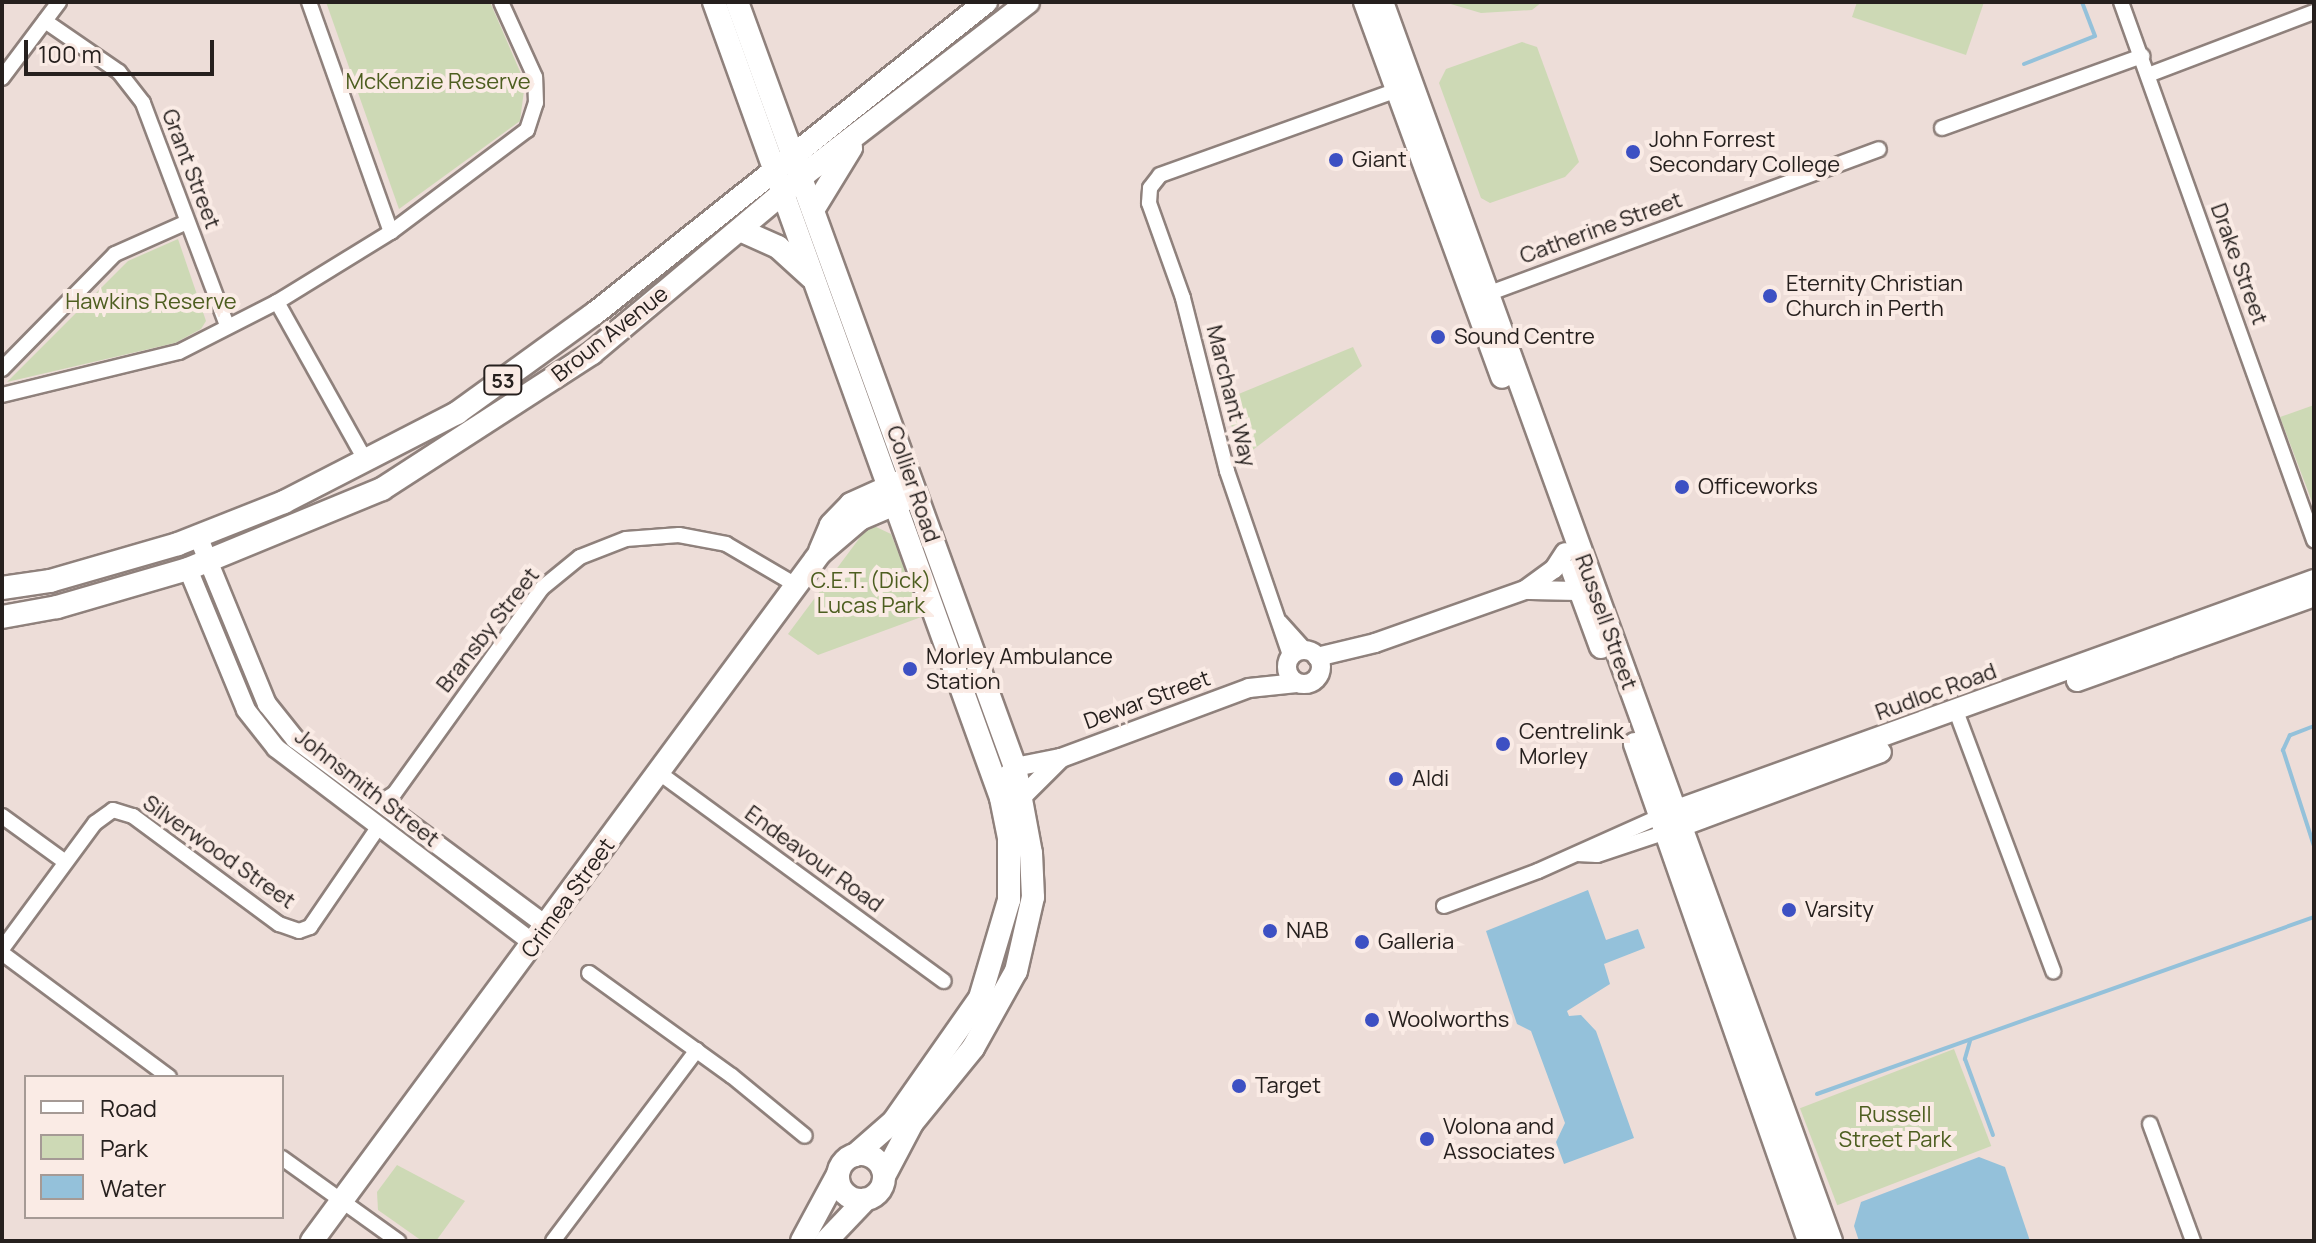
<!DOCTYPE html>
<style>
body{margin:0}
#map{position:relative;width:2316px;height:1243px;overflow:hidden;background:#edddd8;font-family:Manrope,sans-serif}
div>[style]{position:absolute}
.green>*{inset:0;background:#cdd9b5;transform-origin:0 0}
.water>*{inset:0;background:#94c1da}
.stream>*{height:4px;margin:-2px;padding:0 2px;transform-origin:2px;border-radius:2px;background:#94c1da}
.roads{filter:drop-shadow(2px 0 #8f817c) drop-shadow(-2px 0 #8f817c) drop-shadow(0 2px #8f817c) drop-shadow(0 -2px #8f817c)}
.minor>*{height:14px;margin:-7px;padding:0 7px;transform-origin:7px;border-radius:7px;background:#fff}
.tertiary>*{height:18px;margin:-9px;padding:0 9px;transform-origin:9px;border-radius:9px;background:#fff}
.tertiary>.ring{margin:-9px;padding:0;box-sizing:content-box;background:none;border:18px solid #fff;border-radius:50%}
.secondary>*{height:20px;margin:-10px;padding:0 10px;transform-origin:10px;border-radius:10px;background:#fff}
.primary>*{height:22px;margin:-11px;padding:0 11px;transform-origin:11px;border-radius:11px;background:#fff}
.primary>.ring{margin:-11px;padding:0;box-sizing:content-box;background:none;border:22px solid #fff;border-radius:50%}
.dots>*{width:22px;height:22px;translate:-50% -50%;box-sizing:border-box;border:4px solid #faebe5;border-radius:50%}
span{translate:-50% -50%;white-space:nowrap;text-align:center;line-height:1.15;-webkit-text-stroke:8px #faebe5;paint-order:stroke}
.shield-label span{padding:2px 6px;background:#faebe5;border:2px solid;border-radius:6px;-webkit-text-stroke-width:0}
.shield-label{font-size:20px;color:#26201e;font-weight:700}
.park-label{font-size:22px;color:#4d5e20}
.poi-label{font-size:22px;color:#26201e}
.left{translate:0 -50%;text-align:left}
.street-label{font-size:22px;color:#26201e}
.frame{position:absolute;inset:0;border:4px solid #26201e;pointer-events:none}
.legend{position:absolute;left:24px;top:1075px;width:260px;height:144px;box-sizing:border-box;background:#faebe5;border:2px solid #a59a95;margin:0;padding:10px 14px;list-style:none;font-size:24px;color:#26201e}
.legend li{display:flex;align-items:center;gap:16px;height:40px}
.legend b{width:40px;border:2px solid #a59a95}
.scale{position:absolute;left:24px;top:40px;width:190px;height:36px;box-sizing:border-box;border:4px solid #26201e;border-top:0;padding-left:10px;font-size:24px;line-height:28px;white-space:nowrap;color:#26201e;-webkit-text-stroke:6px #faebe5;paint-order:stroke}
</style>
<div id="map">
<div class="green">
<i style="clip-path:polygon(326px 2px,490px 2px,525px 83px,520px 121px,399px 209px)"></i>
<i style="clip-path:polygon(1444px 2px,1542px 2px,1532px 10px,1481px 13px)"></i>
<i style="clip-path:polygon(1857px 2px,1984px 2px,1966px 55px,1852px 17px)"></i>
<i style="clip-path:polygon(1522px 42px,1537px 47px,1579px 162px,1565px 177px,1490px 203px,1481px 198px,1439px 83px,1446px 69px)"></i>
<i style="clip-path:polygon(178px 239px,206px 321px,201px 329px,175px 343px,7px 382px,128px 261px)"></i>
<i style="clip-path:polygon(1353px 347px,1362px 366px,1241px 459px,1224px 400px)"></i>
<i style="clip-path:polygon(2314px 405px,2314px 507px,2280px 417px)"></i>
<i style="clip-path:polygon(874px 526px,891px 534px,924px 616px,818px 655px,788px 634px,864px 532px)"></i>
<i style="left:1954px;top:1049px;width:104px;height:165px;rotate:69deg"></i>
<i style="clip-path:polygon(397px 1165px,465px 1201px,436px 1241px,422px 1241px,378px 1210px,377px 1192px)"></i>
</div>
<div class="water">
<i style="clip-path:polygon(1588px 890px,1606px 940px,1638px 929px,1645px 948px,1604px 964px,1610px 984px,1567px 1011px,1569px 1016px,1581px 1015px,1596px 1031px,1634px 1138px,1564px 1164px,1556px 1142px,1565px 1123px,1531px 1031px,1517px 1024px,1486px 931px)"></i>
<i style="clip-path:polygon(1979px 1157px,2005px 1167px,2030px 1241px,1859px 1241px,1854px 1226px,1861px 1202px)"></i>
</div>
<div class="stream">
<i style="left:2024px;top:64px;width:76px;rotate:-21.5deg"></i>
<i style="left:2095px;top:36px;width:36px;rotate:-111deg"></i>
<i style="left:2314px;top:726px;width:26px;rotate:159deg"></i>
<i style="left:2290px;top:735px;width:17px;rotate:115deg"></i>
<i style="left:2283px;top:750px;width:101px;rotate:72.1deg"></i>
<i style="left:1970px;top:1041px;width:19px;rotate:106deg"></i>
<i style="left:1965px;top:1059px;width:81px;rotate:69.8deg"></i>
<i style="left:1817px;top:1094px;width:528px;rotate:-19.6deg"></i>
</div>
<div class="roads">
<div class="minor">
<i style="left:309px;top:2px;width:244px;rotate:70.4deg"></i>
<i style="left:2121px;top:2px;width:572px;rotate:70.27deg"></i>
<i style="left:45px;top:21px;width:90px;rotate:34.6deg"></i>
<i style="left:119px;top:72px;width:39px;rotate:52deg"></i>
<i style="left:143px;top:103px;width:237px;rotate:69.3deg"></i>
<i style="left:2148px;top:75px;width:178px;rotate:-20.8deg"></i>
<i style="left:2px;top:78px;width:95px;rotate:-53.1deg"></i>
<i style="left:1942px;top:128px;width:213px;rotate:-19.8deg"></i>
<i style="left:1482px;top:296px;width:423px;rotate:-20.3deg"></i>
<i style="left:277px;top:302px;width:182px;rotate:60.8deg"></i>
<i style="left:2px;top:369px;width:161px;rotate:-45.5deg"></i>
<i style="left:115px;top:254px;width:79px;rotate:-24deg"></i>
<i style="left:2px;top:395px;width:182px;rotate:-13.7deg"></i>
<i style="left:179px;top:352px;width:110px;rotate:-27deg"></i>
<i style="left:277px;top:302px;width:134px;rotate:-31.6deg"></i>
<i style="left:391px;top:232px;width:170px;rotate:-36.9deg"></i>
<i style="left:527px;top:130px;width:28px;rotate:-72deg"></i>
<i style="left:536px;top:103px;width:26px;rotate:-92deg"></i>
<i style="left:535px;top:77px;width:82px;rotate:-114.4deg"></i>
<i style="left:1280px;top:622px;width:39px;rotate:48deg"></i>
<i style="left:1291px;top:658px;width:198px;rotate:-108.9deg"></i>
<i style="left:1227px;top:471px;width:179px;rotate:-104.3deg"></i>
<i style="left:1183px;top:298px;width:101px;rotate:-109.7deg"></i>
<i style="left:1149px;top:203px;width:15px;rotate:-86deg"></i>
<i style="left:1150px;top:188px;width:16px;rotate:-52deg"></i>
<i style="left:1160px;top:175px;width:258px;rotate:-19.7deg"></i>
<i style="left:1956px;top:711px;width:278px;rotate:69.5deg"></i>
<i style="left:658px;top:772px;width:354px;rotate:36.2deg"></i>
<i style="left:381px;top:802px;width:15px;rotate:-32deg"></i>
<i style="left:394px;top:794px;width:254px;rotate:-54.3deg"></i>
<i style="left:542px;top:588px;width:49px;rotate:-39.2deg"></i>
<i style="left:580px;top:557px;width:49px;rotate:-21.4deg"></i>
<i style="left:626px;top:539px;width:53px;rotate:-4.3deg"></i>
<i style="left:679px;top:535px;width:48px;rotate:10.8deg"></i>
<i style="left:726px;top:544px;width:81px;rotate:30.4deg"></i>
<i style="left:2px;top:816px;width:77px;rotate:36deg"></i>
<i style="left:1577px;top:854px;width:20px;rotate:3deg"></i>
<i style="left:1597px;top:855px;width:79px;rotate:-18.4deg"></i>
<i style="left:1444px;top:906px;width:100px;rotate:-20.4deg"></i>
<i style="left:1538px;top:871px;width:139px;rotate:-24.2deg"></i>
<i style="left:2px;top:949px;width:157px;rotate:-53.6deg"></i>
<i style="left:95px;top:823px;width:22px;rotate:-36deg"></i>
<i style="left:113px;top:810px;width:21px;rotate:17deg"></i>
<i style="left:133px;top:816px;width:182px;rotate:36.5deg"></i>
<i style="left:279px;top:924px;width:21px;rotate:19deg"></i>
<i style="left:299px;top:931px;width:12px;rotate:-20deg"></i>
<i style="left:310px;top:927px;width:119px;rotate:-55.6deg"></i>
<i style="left:2px;top:953px;width:208px;rotate:36.6deg"></i>
<i style="left:589px;top:973px;width:176px;rotate:35.8deg"></i>
<i style="left:732px;top:1076px;width:94px;rotate:39.4deg"></i>
<i style="left:2150px;top:1124px;width:125px;rotate:69.8deg"></i>
<i style="left:282px;top:1158px;width:143px;rotate:35.6deg"></i>
<i style="left:553px;top:1241px;width:239px;rotate:-53deg"></i>
</div>
<div class="tertiary">
<i style="left:198px;top:536px;width:182px;rotate:67.7deg"></i>
<i style="left:267px;top:704px;width:45px;rotate:51.3deg"></i>
<i style="left:295px;top:739px;width:314px;rotate:36.6deg"></i>
<i style="left:188px;top:569px;width:152px;rotate:67.6deg"></i>
<i style="left:246px;top:710px;width:48px;rotate:51.7deg"></i>
<i style="left:276px;top:748px;width:324px;rotate:37.2deg"></i>
<i style="left:1528px;top:590px;width:52px;rotate:1.1deg"></i>
<i class="ring" style="left:1287px;top:650px;width:16px;height:16px"></i>
<i style="left:1317px;top:657px;width:60px;rotate:-13.6deg"></i>
<i style="left:1375px;top:643px;width:159px;rotate:-19.5deg"></i>
<i style="left:1525px;top:590px;width:36px;rotate:-36deg"></i>
<i style="left:1554px;top:569px;width:20px;rotate:-57deg"></i>
<i style="left:1006px;top:776px;width:13px;rotate:-45deg"></i>
<i style="left:1015px;top:767px;width:47px;rotate:-11.1deg"></i>
<i style="left:1061px;top:758px;width:201px;rotate:-20.4deg"></i>
<i style="left:1249px;top:688px;width:48px;rotate:-5.9deg"></i>
<i style="left:1023px;top:796px;width:54px;rotate:-45deg"></i>
</div>
<div class="secondary">
<i style="left:2077px;top:681px;width:252px;rotate:-19.7deg"></i>
<i style="left:1677px;top:810px;width:677px;rotate:-19.85deg"></i>
<i style="left:1681px;top:826px;width:213px;rotate:-20.3deg"></i>
</div>
<div class="primary">
<i style="left:714px;top:2px;width:846px;rotate:70.17deg"></i>
<i style="left:1001px;top:798px;width:41px;rotate:78.7deg"></i>
<i style="left:1009px;top:838px;width:62px;rotate:90deg"></i>
<i style="left:1009px;top:900px;width:102px;rotate:106.5deg"></i>
<i style="left:980px;top:998px;width:150px;rotate:125deg"></i>
<i style="left:894px;top:1121px;width:52px;rotate:138.9deg"></i>
<i style="left:737px;top:2px;width:814px;rotate:70.03deg"></i>
<i style="left:1015px;top:767px;width:87px;rotate:79.5deg"></i>
<i style="left:1031px;top:853px;width:44px;rotate:87.4deg"></i>
<i style="left:1033px;top:897px;width:76px;rotate:102.9deg"></i>
<i style="left:1016px;top:971px;width:88px;rotate:119.2deg"></i>
<i style="left:973px;top:1048px;width:97px;rotate:129.1deg"></i>
<i style="left:912px;top:1123px;width:60px;rotate:117.8deg"></i>
<i style="left:1365px;top:2px;width:399px;rotate:69.9deg"></i>
<i style="left:1382px;top:2px;width:1318px;rotate:70.08deg"></i>
<i style="left:813px;top:210px;width:73px;rotate:-58.5deg"></i>
<i style="left:740px;top:230px;width:42px;rotate:24.1deg"></i>
<i style="left:778px;top:247px;width:45px;rotate:42.3deg"></i>
<i style="left:820px;top:551px;width:28px;rotate:-67deg"></i>
<i style="left:831px;top:525px;width:29px;rotate:-46deg"></i>
<i style="left:851px;top:504px;width:56px;rotate:-24.3deg"></i>
<i style="left:1573px;top:571px;width:81px;rotate:69.8deg"></i>
<i style="left:2px;top:588px;width:49px;rotate:-8.3deg"></i>
<i style="left:50px;top:581px;width:133px;rotate:-16.1deg"></i>
<i style="left:178px;top:544px;width:114px;rotate:-21.6deg"></i>
<i style="left:284px;top:502px;width:195px;rotate:-27.2deg"></i>
<i style="left:457px;top:413px;width:169px;rotate:-35.9deg"></i>
<i style="left:594px;top:314px;width:501px;rotate:-38.52deg"></i>
<i style="left:2px;top:617px;width:56px;rotate:-10.3deg"></i>
<i style="left:57px;top:607px;width:136px;rotate:-16.2deg"></i>
<i style="left:188px;top:569px;width:210px;rotate:-22.4deg"></i>
<i style="left:382px;top:489px;width:250px;rotate:-32.9deg"></i>
<i style="left:592px;top:353px;width:290px;rotate:-40deg"></i>
<i style="left:814px;top:167px;width:270px;rotate:-37.6deg"></i>
<i style="left:1635px;top:744px;width:527px;rotate:70.7deg"></i>
<i class="ring" style="left:838px;top:1154px;width:24px;height:24px"></i>
<i style="left:312px;top:1241px;width:855px;rotate:-53.56deg"></i>
<i style="left:820px;top:553px;width:52px;rotate:-40.4deg"></i>
<i style="left:860px;top:519px;width:51px;rotate:-23.1deg"></i>
<i style="left:802px;top:1241px;width:74px;rotate:-61.7deg"></i>
<i style="left:826px;top:1241px;width:57px;rotate:-46.4deg"></i>
</div>
</div>
<div class="dots">
<i style="left:1633px;top:152px;background:#3d50c3"></i>
<i style="left:1336px;top:160px;background:#3d50c3"></i>
<i style="left:1770px;top:296px;background:#3d50c3"></i>
<i style="left:1438px;top:337px;background:#3d50c3"></i>
<i style="left:1682px;top:487px;background:#3d50c3"></i>
<i style="left:910px;top:669px;background:#3d50c3"></i>
<i style="left:1503px;top:744px;background:#3d50c3"></i>
<i style="left:1396px;top:779px;background:#3d50c3"></i>
<i style="left:1789px;top:910px;background:#3d50c3"></i>
<i style="left:1270px;top:931px;background:#3d50c3"></i>
<i style="left:1362px;top:942px;background:#3d50c3"></i>
<i style="left:1372px;top:1020px;background:#3d50c3"></i>
<i style="left:1239px;top:1086px;background:#3d50c3"></i>
<i style="left:1427px;top:1139px;background:#3d50c3"></i>
</div>
<div class="shield-label">
<span style="left:503px;top:380px">53</span>
</div>
<div class="park-label">
<span style="left:438px;top:82px">McKenzie Reserve</span>
<span style="left:151px;top:302px">Hawkins Reserve</span>
<span style="left:871px;top:593px">C.E.T. (Dick)<br>Lucas Park</span>
<span style="left:1895px;top:1127px">Russell<br>Street Park</span>
</div>
<div class="poi-label">
<span class="left" style="left:1649px;top:152px">John Forrest<br>Secondary College</span>
<span class="left" style="left:1352px;top:160px">Giant</span>
<span class="left" style="left:1786px;top:296px">Eternity Christian<br>Church in Perth</span>
<span class="left" style="left:1454px;top:337px">Sound Centre</span>
<span class="left" style="left:1698px;top:487px">Officeworks</span>
<span class="left" style="left:926px;top:669px">Morley Ambulance<br>Station</span>
<span class="left" style="left:1519px;top:744px">Centrelink<br>Morley</span>
<span class="left" style="left:1412px;top:779px">Aldi</span>
<span class="left" style="left:1805px;top:910px">Varsity</span>
<span class="left" style="left:1286px;top:931px">NAB</span>
<span class="left" style="left:1378px;top:942px">Galleria</span>
<span class="left" style="left:1388px;top:1020px">Woolworths</span>
<span class="left" style="left:1255px;top:1086px">Target</span>
<span class="left" style="left:1443px;top:1139px">Volona and<br>Associates</span>
</div>
<div class="street-label">
<span style="left:191px;top:169px;rotate:69deg">Grant Street</span>
<span style="left:1601px;top:228px;rotate:-20deg">Catherine Street</span>
<span style="left:2239px;top:264px;rotate:70deg">Drake Street</span>
<span style="left:610px;top:334px;rotate:-38deg">Broun Avenue</span>
<span style="left:1231px;top:396px;rotate:76deg">Marchant Way</span>
<span style="left:913px;top:484px;rotate:71deg">Collier Road</span>
<span style="left:1606px;top:622px;rotate:70deg">Russell Street</span>
<span style="left:488px;top:630px;rotate:-52deg">Bransby Street</span>
<span style="left:1936px;top:692px;rotate:-20deg">Rudloc Road</span>
<span style="left:1147px;top:700px;rotate:-20deg">Dewar Street</span>
<span style="left:367px;top:788px;rotate:38deg">Johnsmith Street</span>
<span style="left:219px;top:852px;rotate:35deg">Silverwood Street</span>
<span style="left:814px;top:859px;rotate:36deg">Endeavour Road</span>
<span style="left:568px;top:898px;rotate:-54deg">Crimea Street</span>
</div>
<div class="frame"></div>
<ul class="legend">
<li><b style="height:10px;background:#fff"></b>Road</li>
<li><b style="height:22px;background:#cdd9b5"></b>Park</li>
<li><b style="height:22px;background:#94c1da"></b>Water</li>
</ul>
<div class="scale">100 m</div>
</div>
